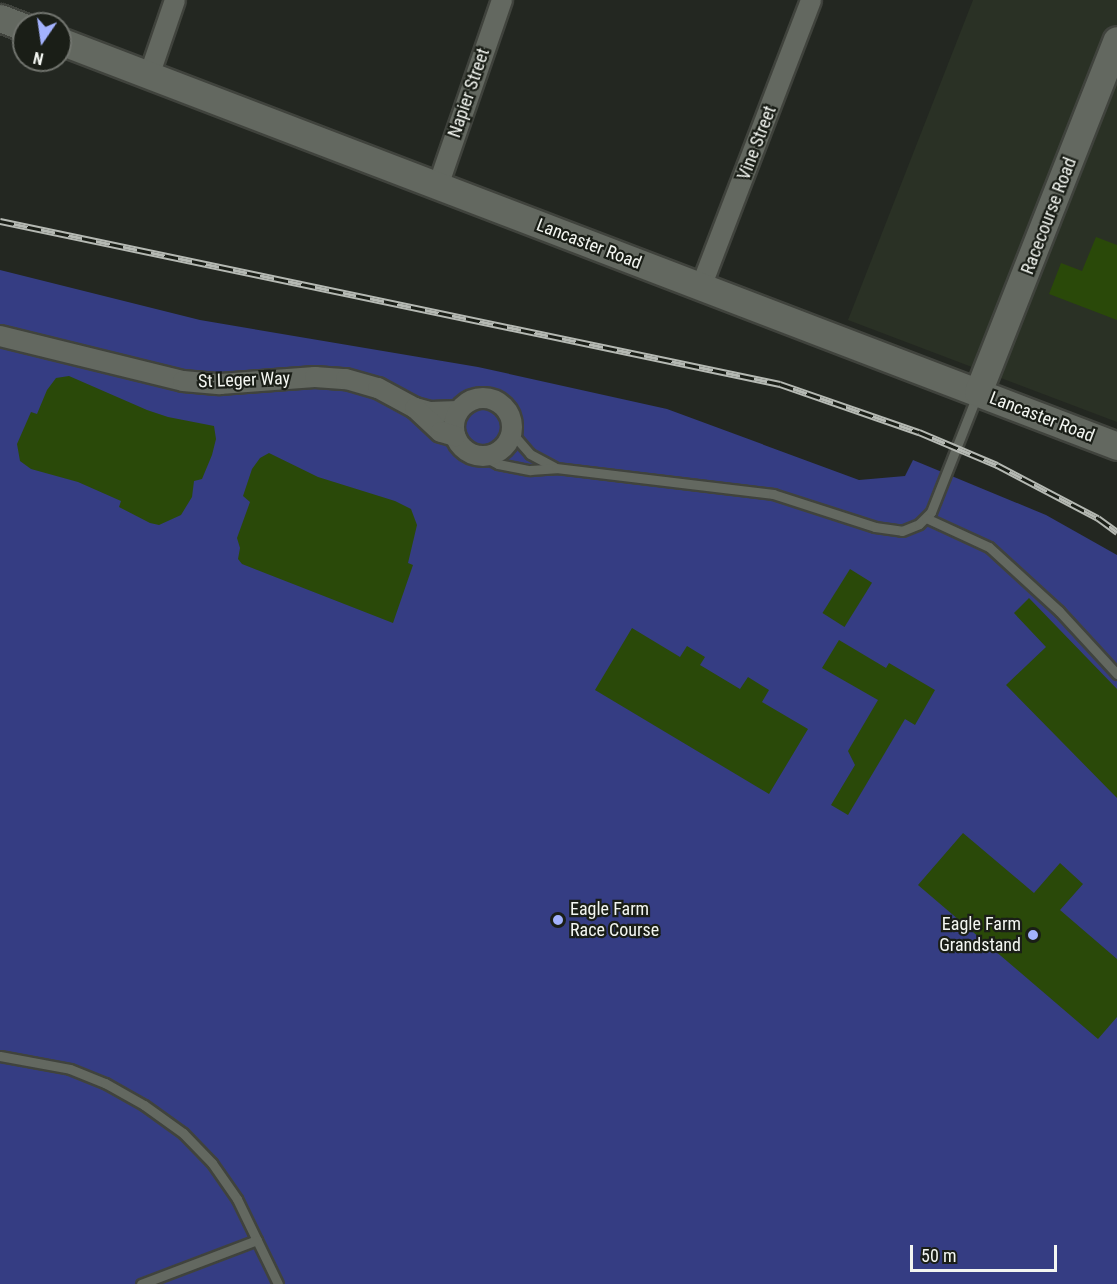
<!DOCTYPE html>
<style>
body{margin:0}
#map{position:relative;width:1117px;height:1284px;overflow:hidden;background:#232721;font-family:"Roboto Condensed",sans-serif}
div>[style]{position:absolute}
.built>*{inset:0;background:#2a3125}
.green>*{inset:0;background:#353d83}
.building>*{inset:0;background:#2a4909;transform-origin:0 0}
.roads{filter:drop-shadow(2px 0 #40433d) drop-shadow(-2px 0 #40433d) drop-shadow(0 2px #40433d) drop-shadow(0 -2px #40433d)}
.lane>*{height:9px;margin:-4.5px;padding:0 4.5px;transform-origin:4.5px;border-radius:4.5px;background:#636860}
.street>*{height:20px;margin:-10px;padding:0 10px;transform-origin:10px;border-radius:10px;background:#636860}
.street>.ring{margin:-10px;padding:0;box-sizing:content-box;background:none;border:20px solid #636860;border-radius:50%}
.secondary>*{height:27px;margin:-13.5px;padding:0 13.5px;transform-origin:13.5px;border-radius:13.5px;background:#636860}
.rail>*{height:7px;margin-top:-3.5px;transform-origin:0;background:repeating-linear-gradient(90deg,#1a1e17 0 14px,#b5b9b3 0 28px);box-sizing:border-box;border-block:2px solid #b5b9b3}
.dots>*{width:16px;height:16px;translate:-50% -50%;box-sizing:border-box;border:3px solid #1a1e17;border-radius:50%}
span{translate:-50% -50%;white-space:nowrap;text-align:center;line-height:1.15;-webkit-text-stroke:4.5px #1a1e17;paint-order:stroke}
.street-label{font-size:18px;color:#f3f6f1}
.poi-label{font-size:18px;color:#f3f6f1}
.left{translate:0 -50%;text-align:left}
.right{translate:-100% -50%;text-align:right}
.north{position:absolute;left:12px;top:12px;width:60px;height:60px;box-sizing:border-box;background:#1a1e17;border:2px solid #71746e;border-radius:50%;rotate:193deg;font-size:16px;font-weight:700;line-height:24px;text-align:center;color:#f3f6f1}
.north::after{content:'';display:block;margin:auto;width:21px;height:27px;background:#a3b2fd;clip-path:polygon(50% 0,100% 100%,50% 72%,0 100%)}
.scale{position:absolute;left:910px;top:1245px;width:147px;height:27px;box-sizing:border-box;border:3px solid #f3f6f1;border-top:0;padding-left:8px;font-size:18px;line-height:21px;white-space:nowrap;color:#f3f6f1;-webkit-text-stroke:4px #1a1e17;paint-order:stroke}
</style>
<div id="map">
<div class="built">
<i style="clip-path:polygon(973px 0,1117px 0,1117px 422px,848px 320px)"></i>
</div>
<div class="green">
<i style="clip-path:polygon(0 270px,200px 320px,478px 367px,667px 409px,859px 480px,905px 476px,913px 460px,1046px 515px,1117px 555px,1117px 1284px,0 1284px)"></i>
</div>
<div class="building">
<i style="clip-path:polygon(1096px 237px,1117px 245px,1117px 320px,1049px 294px,1061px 263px,1082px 271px)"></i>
<i style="clip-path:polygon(69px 376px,147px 410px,168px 417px,214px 426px,216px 439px,212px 455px,202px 479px,194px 481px,192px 497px,181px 515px,159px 525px,150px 523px,119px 507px,121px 501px,78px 482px,31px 469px,20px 461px,17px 444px,31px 412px,37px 414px,47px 390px,56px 378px)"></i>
<i style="clip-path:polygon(269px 453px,318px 477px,395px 501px,411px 509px,417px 525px,408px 563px,413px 565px,393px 623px,242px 564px,238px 559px,240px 548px,237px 538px,250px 502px,243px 496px,252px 469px,260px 458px)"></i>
<i style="left:850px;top:569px;width:26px;height:52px;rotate:32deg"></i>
<i style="clip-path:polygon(1029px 598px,1117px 689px,1117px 798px,1006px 685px,1046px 647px,1014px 613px)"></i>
<i style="clip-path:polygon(632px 628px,680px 657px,687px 646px,705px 657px,700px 665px,740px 689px,748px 677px,769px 690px,762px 702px,808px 729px,769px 794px,595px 690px)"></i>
<i style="clip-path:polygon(839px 640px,886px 668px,889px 663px,935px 690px,915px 725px,905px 719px,848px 815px,831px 805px,855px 765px,848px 751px,878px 700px,822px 668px)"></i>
<i style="clip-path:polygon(963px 833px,1034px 893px,1060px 863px,1083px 884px,1060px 910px,1117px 959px,1117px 1017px,1098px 1039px,918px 885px)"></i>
</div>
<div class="roads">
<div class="lane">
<i style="left:511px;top:432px;width:29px;rotate:49deg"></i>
<i style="left:530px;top:454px;width:27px;rotate:28deg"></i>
<i style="left:483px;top:456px;width:17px;rotate:28deg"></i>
<i style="left:498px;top:464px;width:33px;rotate:11deg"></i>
<i style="left:530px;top:470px;width:26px;rotate:-4deg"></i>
<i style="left:556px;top:468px;width:219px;rotate:6.8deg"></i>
<i style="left:773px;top:494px;width:107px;rotate:17.9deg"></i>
<i style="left:875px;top:527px;width:27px;rotate:8deg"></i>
<i style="left:902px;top:531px;width:18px;rotate:-22deg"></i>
<i style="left:919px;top:524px;width:17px;rotate:-45deg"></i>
<i style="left:931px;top:512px;width:126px;rotate:-68.5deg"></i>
<i style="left:926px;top:518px;width:69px;rotate:24.7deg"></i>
<i style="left:989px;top:547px;width:95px;rotate:42.4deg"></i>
<i style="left:1059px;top:611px;width:86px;rotate:47.4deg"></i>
<i style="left:0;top:1056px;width:71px;rotate:10.5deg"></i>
<i style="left:70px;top:1069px;width:38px;rotate:22deg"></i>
<i style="left:105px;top:1083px;width:45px;rotate:29.4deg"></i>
<i style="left:144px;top:1105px;width:48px;rotate:35.7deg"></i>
<i style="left:183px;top:1133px;width:42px;rotate:46deg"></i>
<i style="left:212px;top:1163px;width:44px;rotate:55.2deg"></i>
<i style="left:237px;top:1199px;width:94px;rotate:64.2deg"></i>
<i style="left:141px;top:1284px;width:124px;rotate:-20.8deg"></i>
</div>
<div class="street">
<i style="left:149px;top:76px;width:80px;rotate:-71.1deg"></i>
<i style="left:438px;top:186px;width:197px;rotate:-71deg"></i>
<i style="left:701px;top:287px;width:307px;rotate:-69deg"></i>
<i style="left:0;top:336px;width:188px;rotate:13.8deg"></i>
<i style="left:183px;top:381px;width:37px;rotate:5deg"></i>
<i style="left:220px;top:384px;width:95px;rotate:-4.2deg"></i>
<i style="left:315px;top:377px;width:31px;rotate:4deg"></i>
<i style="left:346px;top:379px;width:33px;rotate:16deg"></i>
<i style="left:378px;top:388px;width:42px;rotate:28.4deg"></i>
<i style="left:415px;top:408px;width:16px;rotate:15deg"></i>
<i style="left:430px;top:412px;width:28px;rotate:-2deg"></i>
<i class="ring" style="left:454px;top:398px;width:38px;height:38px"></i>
<i style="left:415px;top:408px;width:35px;rotate:43deg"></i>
<i style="left:441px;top:432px;width:15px;rotate:16deg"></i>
</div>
<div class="secondary">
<i style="left:0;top:18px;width:26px;rotate:21deg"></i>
<i style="left:60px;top:41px;width:1132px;rotate:20.96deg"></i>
<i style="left:978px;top:392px;width:378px;rotate:-68.5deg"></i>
</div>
</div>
<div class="rail">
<i style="left:0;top:221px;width:797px;rotate:11.8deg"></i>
<i style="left:780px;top:384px;width:147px;rotate:19.1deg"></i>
<i style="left:919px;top:432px;width:85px;rotate:22.9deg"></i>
<i style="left:997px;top:465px;width:114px;rotate:27.7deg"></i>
<i style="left:1098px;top:518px;width:24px;rotate:36deg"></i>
</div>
<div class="dots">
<i style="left:558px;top:920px;background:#a3b2fd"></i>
<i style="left:1033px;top:935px;background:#a3b2fd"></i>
</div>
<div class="street-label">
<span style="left:469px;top:93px;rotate:-71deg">Napier Street</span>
<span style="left:757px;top:143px;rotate:-69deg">Vine Street</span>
<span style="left:1049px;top:216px;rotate:-69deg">Racecourse Road</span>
<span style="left:589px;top:244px;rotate:21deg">Lancaster Road</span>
<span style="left:244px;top:380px;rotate:-2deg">St Leger Way</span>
<span style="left:1042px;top:417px;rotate:21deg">Lancaster Road</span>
</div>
<div class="poi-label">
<span class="left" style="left:570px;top:920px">Eagle Farm<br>Race Course</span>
<span class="right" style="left:1021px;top:935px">Eagle Farm<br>Grandstand</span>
</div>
<div class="north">N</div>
<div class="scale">50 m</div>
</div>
